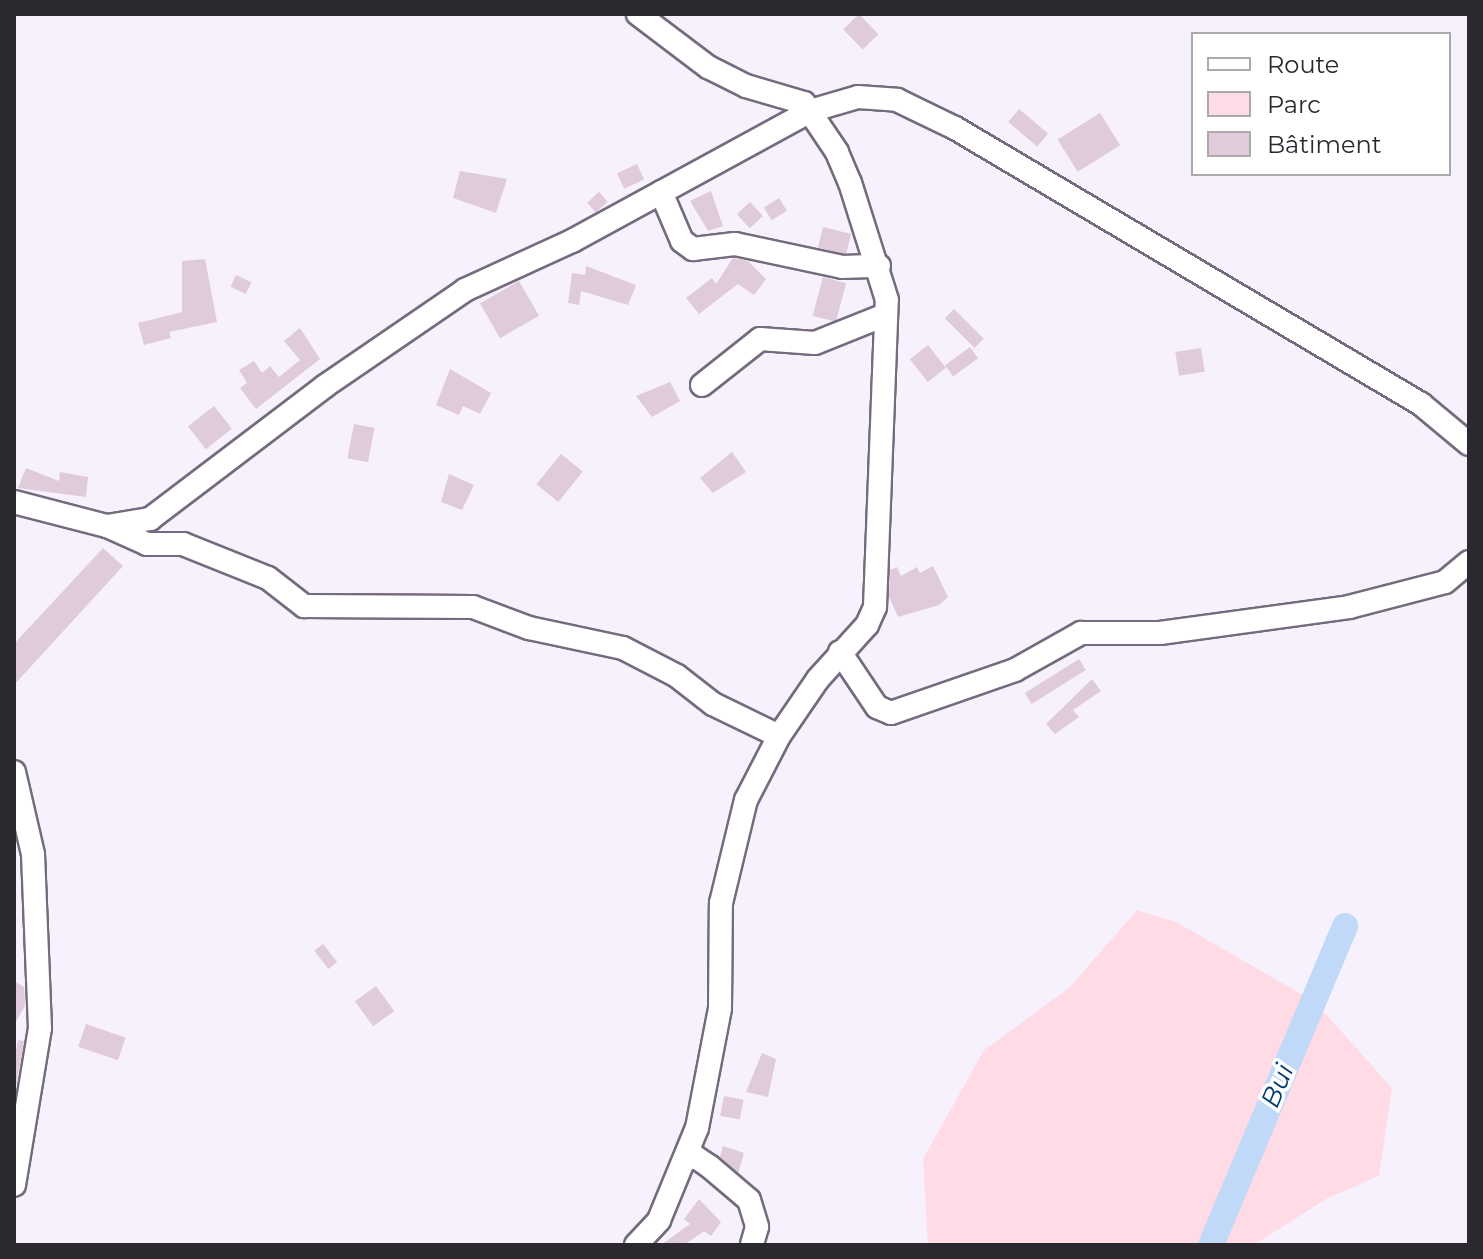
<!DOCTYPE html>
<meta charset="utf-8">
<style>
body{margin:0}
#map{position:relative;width:1483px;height:1259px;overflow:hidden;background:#f7f1fe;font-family:Montserrat,sans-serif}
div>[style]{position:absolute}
.green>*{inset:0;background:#fedbe5}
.river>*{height:26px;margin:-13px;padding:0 13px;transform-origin:13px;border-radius:13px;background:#c1d9f8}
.building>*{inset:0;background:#dfcbdb;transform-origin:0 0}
.roads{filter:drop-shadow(2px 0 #746b7e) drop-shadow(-2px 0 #746b7e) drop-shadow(0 2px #746b7e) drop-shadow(0 -2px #746b7e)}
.minor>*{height:22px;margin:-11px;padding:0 11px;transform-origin:11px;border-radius:11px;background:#fff}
span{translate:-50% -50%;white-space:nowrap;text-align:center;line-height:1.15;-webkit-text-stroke:7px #fff;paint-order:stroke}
.water-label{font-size:26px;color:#023b75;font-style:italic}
.frame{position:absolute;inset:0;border:16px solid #2c2830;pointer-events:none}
.legend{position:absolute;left:1191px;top:32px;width:260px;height:144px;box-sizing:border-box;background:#fff;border:2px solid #aba9ac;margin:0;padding:10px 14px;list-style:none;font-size:24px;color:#2c2830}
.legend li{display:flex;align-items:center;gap:16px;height:40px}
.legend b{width:40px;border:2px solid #aba9ac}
</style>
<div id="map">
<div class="green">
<i style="clip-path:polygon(1137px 910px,1176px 922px,1315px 1002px,1392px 1088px,1379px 1176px,1326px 1199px,1254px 1245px,928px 1245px,923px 1159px,984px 1050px,1069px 988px)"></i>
</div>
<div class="river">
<i style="left:1211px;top:1245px;width:346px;rotate:-67.2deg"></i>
</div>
<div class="building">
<i style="left:859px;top:14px;width:28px;height:22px;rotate:46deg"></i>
<i style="left:1019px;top:109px;width:38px;height:17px;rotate:40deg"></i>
<i style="left:1100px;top:113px;width:38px;height:50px;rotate:58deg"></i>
<i style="left:637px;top:164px;width:17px;height:22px;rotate:65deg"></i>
<i style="clip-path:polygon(460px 171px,507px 179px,496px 213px,453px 198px)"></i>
<i style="clip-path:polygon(711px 191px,723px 226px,708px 231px,690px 201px)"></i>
<i style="left:599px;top:192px;width:13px;height:16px;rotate:48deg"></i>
<i style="left:779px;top:198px;width:15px;height:18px;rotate:58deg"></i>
<i style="left:750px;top:202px;width:19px;height:18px;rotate:47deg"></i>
<i style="left:823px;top:227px;width:29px;height:21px;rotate:14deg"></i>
<i style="clip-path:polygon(733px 258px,748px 261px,766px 279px,754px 295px,738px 284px,699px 314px,686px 298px,712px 278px,716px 284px)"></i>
<i style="clip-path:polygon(205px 259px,217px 322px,169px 332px,171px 338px,144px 345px,138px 323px,182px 312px,182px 261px)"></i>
<i style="clip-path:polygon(586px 266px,636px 285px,628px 305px,581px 291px,579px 305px,568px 303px,572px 273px,585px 275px)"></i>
<i style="left:236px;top:275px;width:17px;height:13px;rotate:25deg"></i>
<i style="left:823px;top:277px;width:24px;height:40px;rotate:15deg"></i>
<i style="left:519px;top:281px;width:40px;height:45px;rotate:60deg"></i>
<i style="left:954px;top:309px;width:42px;height:13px;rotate:45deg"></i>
<i style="clip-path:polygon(300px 328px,320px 359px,256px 409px,240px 388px,247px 383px,239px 370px,254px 361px,262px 373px,270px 366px,279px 377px,300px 360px,284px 341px)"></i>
<i style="left:928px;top:345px;width:29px;height:23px;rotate:52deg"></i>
<i style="left:970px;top:347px;width:14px;height:31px;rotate:54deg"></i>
<i style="left:1201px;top:348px;width:24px;height:26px;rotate:81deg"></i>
<i style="clip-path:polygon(450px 369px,491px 393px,480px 414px,463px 406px,459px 415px,436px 405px)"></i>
<i style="clip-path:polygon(670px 382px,680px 401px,652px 417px,636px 396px)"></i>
<i style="left:214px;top:406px;width:29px;height:33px;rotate:52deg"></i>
<i style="left:354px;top:424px;width:21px;height:35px;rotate:11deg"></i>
<i style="clip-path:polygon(732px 452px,746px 472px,713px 493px,700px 478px)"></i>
<i style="left:561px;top:454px;width:28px;height:39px;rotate:39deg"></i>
<i style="clip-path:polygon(26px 468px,59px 481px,60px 472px,88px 477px,86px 497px,18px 488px)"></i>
<i style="clip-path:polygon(449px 474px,474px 485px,462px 510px,441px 502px)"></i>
<i style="clip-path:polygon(103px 548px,123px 566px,14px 685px,14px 644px)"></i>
<i style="clip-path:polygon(933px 566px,948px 597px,939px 605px,898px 617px,889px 597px,890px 570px,897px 567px,901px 576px,917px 567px,920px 573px)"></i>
<i style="left:1079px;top:659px;width:13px;height:64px;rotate:58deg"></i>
<i style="clip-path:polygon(1092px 679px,1101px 691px,1073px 710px,1079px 717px,1055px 734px,1046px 724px)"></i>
<i style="left:323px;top:944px;width:23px;height:11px;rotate:52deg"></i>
<i style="clip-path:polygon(14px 981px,24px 987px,25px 1006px,14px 1025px)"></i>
<i style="left:376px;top:986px;width:31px;height:26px;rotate:54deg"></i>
<i style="left:86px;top:1024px;width:42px;height:24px;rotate:19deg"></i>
<i style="clip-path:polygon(18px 1040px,24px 1041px,14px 1097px,14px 1061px)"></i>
<i style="clip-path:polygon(762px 1053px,776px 1059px,768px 1097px,746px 1092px)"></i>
<i style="left:724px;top:1096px;width:20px;height:20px;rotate:11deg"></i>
<i style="clip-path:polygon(723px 1146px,744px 1153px,738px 1173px,720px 1157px)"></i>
<i style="clip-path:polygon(699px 1199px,721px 1222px,711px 1236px,704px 1231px,684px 1245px,661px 1245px,690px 1224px,684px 1219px)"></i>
</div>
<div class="roads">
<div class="minor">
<i style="left:661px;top:192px;width:53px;rotate:66.8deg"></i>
<i style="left:682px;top:241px;width:14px;rotate:36deg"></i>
<i style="left:693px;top:249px;width:42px;rotate:-6.8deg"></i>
<i style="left:735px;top:244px;width:109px;rotate:12.1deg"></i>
<i style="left:842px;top:267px;width:37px;rotate:-2deg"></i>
<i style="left:702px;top:385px;width:74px;rotate:-38.4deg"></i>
<i style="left:760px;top:339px;width:55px;rotate:4.2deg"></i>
<i style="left:815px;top:343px;width:75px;rotate:-21.8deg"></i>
<i style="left:14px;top:502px;width:96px;rotate:14.5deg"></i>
<i style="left:107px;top:526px;width:44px;rotate:-9.2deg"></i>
<i style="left:150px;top:519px;width:220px;rotate:-37.2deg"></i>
<i style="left:325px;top:386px;width:170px;rotate:-34.4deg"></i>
<i style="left:465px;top:290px;width:118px;rotate:-24.6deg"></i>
<i style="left:572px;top:241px;width:271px;rotate:-28.6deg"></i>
<i style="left:810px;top:111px;width:50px;rotate:-16.3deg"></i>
<i style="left:858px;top:97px;width:39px;rotate:4deg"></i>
<i style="left:897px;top:100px;width:64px;rotate:25.8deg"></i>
<i style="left:955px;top:128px;width:542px;rotate:30.64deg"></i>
<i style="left:1421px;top:404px;width:62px;rotate:39.8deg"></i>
<i style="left:107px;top:526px;width:44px;rotate:24.2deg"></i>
<i style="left:147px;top:544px;width:36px"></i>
<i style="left:183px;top:544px;width:92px;rotate:21.8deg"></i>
<i style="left:268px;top:578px;width:46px;rotate:37.9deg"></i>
<i style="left:304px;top:606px;width:169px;rotate:0.3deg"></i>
<i style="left:473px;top:607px;width:60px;rotate:20.6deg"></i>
<i style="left:529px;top:628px;width:96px;rotate:12deg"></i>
<i style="left:623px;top:648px;width:61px;rotate:27.4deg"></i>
<i style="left:677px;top:676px;width:46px;rotate:37.9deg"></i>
<i style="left:713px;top:704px;width:73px;rotate:25.9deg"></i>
<i style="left:840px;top:652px;width:66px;rotate:56.1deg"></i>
<i style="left:877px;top:707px;width:15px;rotate:23deg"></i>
<i style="left:891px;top:713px;width:131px;rotate:-19.1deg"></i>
<i style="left:1015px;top:670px;width:76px;rotate:-29.3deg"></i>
<i style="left:1081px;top:633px;width:79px"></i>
<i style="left:1160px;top:633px;width:191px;rotate:-7.8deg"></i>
<i style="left:1349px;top:607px;width:99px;rotate:-14.6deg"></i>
<i style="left:1445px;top:582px;width:31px;rotate:-40deg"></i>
<i style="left:14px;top:772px;width:84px;rotate:77deg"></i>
<i style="left:33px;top:854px;width:174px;rotate:87.7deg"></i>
<i style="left:40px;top:1028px;width:159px;rotate:99.4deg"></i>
<i style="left:686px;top:1160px;width:9px;rotate:-27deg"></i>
<i style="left:694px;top:1156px;width:18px;rotate:34deg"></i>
<i style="left:709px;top:1166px;width:52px;rotate:40.4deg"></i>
<i style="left:749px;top:1200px;width:28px;rotate:73deg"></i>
<i style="left:757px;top:1227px;width:19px;rotate:106deg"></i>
<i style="left:636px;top:1245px;width:34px;rotate:-47deg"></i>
<i style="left:659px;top:1220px;width:100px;rotate:-67.6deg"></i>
<i style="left:697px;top:1128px;width:122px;rotate:-79.1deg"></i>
<i style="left:720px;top:1008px;width:105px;rotate:-89.5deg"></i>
<i style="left:721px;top:903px;width:106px;rotate:-76.4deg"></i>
<i style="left:746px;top:800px;width:72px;rotate:-62.7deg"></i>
<i style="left:779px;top:736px;width:69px;rotate:-55.6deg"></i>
<i style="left:818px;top:679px;width:73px;rotate:-47.8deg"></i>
<i style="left:867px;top:625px;width:20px;rotate:-66deg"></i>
<i style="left:875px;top:607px;width:307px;rotate:-87.8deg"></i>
<i style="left:887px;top:300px;width:123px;rotate:-107.5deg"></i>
<i style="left:850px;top:183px;width:34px;rotate:-113deg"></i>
<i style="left:837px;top:152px;width:59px;rotate:-124deg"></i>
<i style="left:804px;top:103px;width:60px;rotate:-163.7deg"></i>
<i style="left:746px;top:86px;width:42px;rotate:-153.4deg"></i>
<i style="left:708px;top:67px;width:88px;rotate:-142.9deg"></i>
</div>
</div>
<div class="water-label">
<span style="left:1278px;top:1086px;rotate:-67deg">Bui</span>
</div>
<div class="frame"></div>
<ul class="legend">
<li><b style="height:10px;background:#fff"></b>Route</li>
<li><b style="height:22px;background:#fedbe5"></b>Parc</li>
<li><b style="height:22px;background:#dfcbdb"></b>Bâtiment</li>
</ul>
</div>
